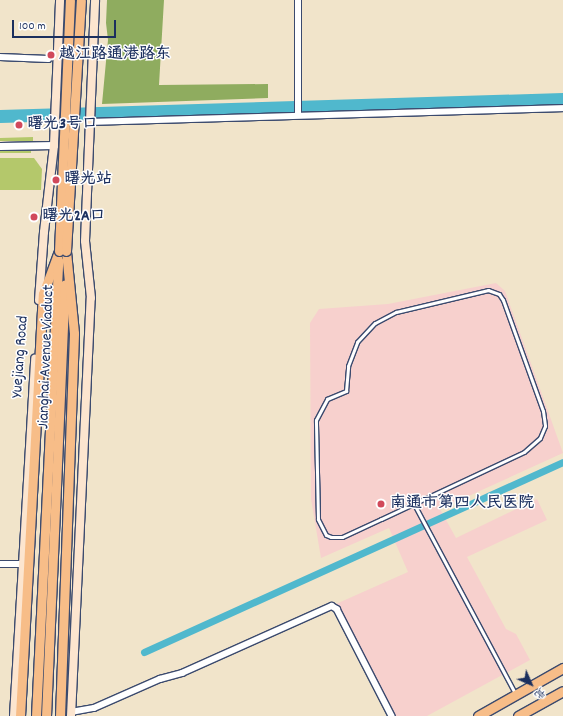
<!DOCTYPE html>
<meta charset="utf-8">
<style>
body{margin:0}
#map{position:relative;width:563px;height:716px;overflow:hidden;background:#f1e4ca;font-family:Dekko,"LXGW WenKai TC",sans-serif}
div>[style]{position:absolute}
.built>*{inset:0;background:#f7d0cd}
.green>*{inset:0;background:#b4c86b}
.forest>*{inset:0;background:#8fac5f}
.water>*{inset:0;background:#50b8cd}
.canal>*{height:7px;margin:-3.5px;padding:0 3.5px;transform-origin:3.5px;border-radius:3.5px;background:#50b8cd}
.river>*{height:13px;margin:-6.5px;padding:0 6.5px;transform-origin:6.5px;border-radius:6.5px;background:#50b8cd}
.roads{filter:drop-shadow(1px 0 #3b4a6e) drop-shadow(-1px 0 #3b4a6e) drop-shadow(0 1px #3b4a6e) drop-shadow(0 -1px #3b4a6e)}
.service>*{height:3px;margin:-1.5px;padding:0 1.5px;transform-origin:1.5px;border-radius:1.5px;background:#fff}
.minor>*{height:5.5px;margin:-2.75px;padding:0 2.75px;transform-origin:2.75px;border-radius:2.75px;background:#fff}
.tertiary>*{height:7px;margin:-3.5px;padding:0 3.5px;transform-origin:3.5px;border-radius:3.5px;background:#fff}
.secondary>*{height:8px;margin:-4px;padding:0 4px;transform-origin:4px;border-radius:4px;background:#fce5cf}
.primary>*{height:9px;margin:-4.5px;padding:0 4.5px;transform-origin:4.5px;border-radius:4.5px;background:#f7bd88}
.trunk>*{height:9px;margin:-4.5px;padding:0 4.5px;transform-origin:4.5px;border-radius:4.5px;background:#f7bd88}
.bridges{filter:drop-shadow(1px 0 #3b4a6e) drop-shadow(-1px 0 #3b4a6e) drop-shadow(0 1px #3b4a6e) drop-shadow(0 -1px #3b4a6e)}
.trunk-bridge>*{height:9px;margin:-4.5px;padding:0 4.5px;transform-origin:4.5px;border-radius:4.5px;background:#f7bd88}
.dots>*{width:11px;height:11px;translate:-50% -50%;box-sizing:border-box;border:2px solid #fff;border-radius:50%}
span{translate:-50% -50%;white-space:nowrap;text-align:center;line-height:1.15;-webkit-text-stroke:3px #fff;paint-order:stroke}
.poi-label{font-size:16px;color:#1b2f5e;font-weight:700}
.left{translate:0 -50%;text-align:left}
.street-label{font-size:16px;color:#1b2f5e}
.north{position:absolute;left:511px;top:664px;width:40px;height:40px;-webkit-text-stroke:3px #fff;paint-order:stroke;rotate:135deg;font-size:11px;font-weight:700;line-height:16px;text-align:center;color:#1b2f5e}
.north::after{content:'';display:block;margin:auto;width:14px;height:18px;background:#1b2f5e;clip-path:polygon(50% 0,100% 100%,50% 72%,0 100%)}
.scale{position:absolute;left:12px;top:20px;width:104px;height:18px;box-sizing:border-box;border:2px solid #1b2f5e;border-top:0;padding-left:5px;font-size:12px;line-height:14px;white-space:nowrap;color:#1b2f5e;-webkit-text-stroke:3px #fff;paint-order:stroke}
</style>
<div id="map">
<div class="built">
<i style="clip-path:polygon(496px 283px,505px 291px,563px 453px,440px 509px,456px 538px,537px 499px,547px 520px,467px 557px,506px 629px,516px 634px,530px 660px,427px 716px,395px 716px,336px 604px,408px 572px,389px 528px,321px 558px,311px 499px,310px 323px,319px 309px,388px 304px)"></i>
</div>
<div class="green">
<i style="clip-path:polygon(33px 137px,33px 141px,0 141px,0 138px)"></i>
<i style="clip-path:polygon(31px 149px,31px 153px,0 153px,0 150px)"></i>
<i style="clip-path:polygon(0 158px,34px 158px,42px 169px,41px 190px,0 190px)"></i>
</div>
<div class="forest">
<i style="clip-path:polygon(107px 0,164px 0,159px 85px,268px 84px,268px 98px,102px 104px,108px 40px,106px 23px)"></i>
</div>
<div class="water">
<i style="clip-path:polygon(0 111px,45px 111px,44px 118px,0 119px)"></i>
</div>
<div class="canal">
<i style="left:144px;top:652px;width:460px;rotate:-24.4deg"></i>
</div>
<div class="river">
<i style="left:0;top:116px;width:563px;rotate:-1.73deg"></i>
</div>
<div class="roads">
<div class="service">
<i style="left:488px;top:290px;width:12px;rotate:20deg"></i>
<i style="left:499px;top:294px;width:7px;rotate:56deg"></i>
<i style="left:503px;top:300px;width:118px;rotate:70.2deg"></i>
<i style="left:543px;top:411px;width:15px;rotate:82deg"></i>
<i style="left:545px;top:426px;width:13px;rotate:113deg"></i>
<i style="left:540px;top:438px;width:21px;rotate:139deg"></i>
<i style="left:524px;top:452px;width:158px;rotate:154.9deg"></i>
<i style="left:381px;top:519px;width:43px;rotate:155.2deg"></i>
<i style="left:342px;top:537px;width:11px;rotate:180deg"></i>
<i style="left:331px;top:537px;width:5px;rotate:-158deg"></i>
<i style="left:326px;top:535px;width:18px;rotate:-117deg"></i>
<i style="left:318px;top:519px;width:99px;rotate:-91.2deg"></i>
<i style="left:316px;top:420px;width:24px;rotate:-62deg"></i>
<i style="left:327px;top:399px;width:21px;rotate:-23deg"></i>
<i style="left:346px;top:391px;width:25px;rotate:-85deg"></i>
<i style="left:348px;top:366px;width:26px;rotate:-69deg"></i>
<i style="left:357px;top:342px;width:26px;rotate:-47deg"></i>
<i style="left:375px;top:323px;width:24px;rotate:-28deg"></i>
<i style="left:396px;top:312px;width:95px;rotate:-13.4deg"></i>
<i style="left:414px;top:504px;width:214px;rotate:61.9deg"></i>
</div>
<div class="minor">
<i style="left:0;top:57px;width:48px;rotate:2.4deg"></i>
<i style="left:298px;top:115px;width:115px;rotate:-90deg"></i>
<i style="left:91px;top:122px;width:472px;rotate:-1.7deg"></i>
<i style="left:0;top:564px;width:21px"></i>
<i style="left:71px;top:712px;width:23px;rotate:-10deg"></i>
<i style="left:94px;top:708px;width:72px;rotate:-23.7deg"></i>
<i style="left:160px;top:679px;width:23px;rotate:-15deg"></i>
<i style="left:182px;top:673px;width:164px;rotate:-24.1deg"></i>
<i style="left:332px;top:606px;width:6px;rotate:31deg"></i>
<i style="left:337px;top:609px;width:120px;rotate:62.8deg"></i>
</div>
<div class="tertiary">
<i style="left:0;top:146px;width:54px;rotate:-1.1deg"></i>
</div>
<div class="secondary">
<i style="left:39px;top:300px;width:68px;rotate:-85.8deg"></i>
<i style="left:44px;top:232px;width:88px;rotate:-83.4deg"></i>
<i style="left:54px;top:145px;width:145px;rotate:-87.6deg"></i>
<i style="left:14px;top:716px;width:358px;rotate:-86.6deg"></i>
<i style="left:71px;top:716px;width:418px;rotate:-87.3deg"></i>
<i style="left:91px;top:298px;width:57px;rotate:-96deg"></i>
<i style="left:85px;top:241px;width:241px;rotate:-87.6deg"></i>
</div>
<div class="primary">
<i style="left:478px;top:716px;width:98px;rotate:-29.5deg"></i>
<i style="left:518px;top:716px;width:51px;rotate:-29.1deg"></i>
</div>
<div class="trunk">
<i style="left:20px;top:716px;width:423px;rotate:-86.9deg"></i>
<i style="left:43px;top:294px;width:46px;rotate:-69.6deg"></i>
<i style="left:36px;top:716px;width:456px;rotate:-87.2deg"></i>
<i style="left:46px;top:716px;width:432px;rotate:-87.5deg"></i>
<i style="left:60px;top:716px;width:383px;rotate:-87.9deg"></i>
<i style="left:74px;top:333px;width:82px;rotate:-95.6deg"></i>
</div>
</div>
<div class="bridges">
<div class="trunk-bridge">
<i style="left:59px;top:251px;width:251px;rotate:-87.5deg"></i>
<i style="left:66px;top:251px;width:251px;rotate:-86.6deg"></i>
</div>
</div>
<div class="dots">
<i style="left:51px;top:55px;background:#d1495b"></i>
<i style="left:19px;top:125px;background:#d1495b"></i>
<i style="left:56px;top:180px;background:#d1495b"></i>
<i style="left:34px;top:217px;background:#d1495b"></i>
<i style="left:381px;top:504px;background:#d1495b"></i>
</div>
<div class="poi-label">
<span class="left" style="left:59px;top:55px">越江路通港路东</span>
<span class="left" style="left:27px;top:125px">曙光3号口</span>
<span class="left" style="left:64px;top:180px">曙光站</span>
<span class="left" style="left:42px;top:217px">曙光2A口</span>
<span class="left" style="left:390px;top:504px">南通市第四人民医院</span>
</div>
<div class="street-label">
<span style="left:21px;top:357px;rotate:-86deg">Yuejiang Road</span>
<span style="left:47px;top:357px;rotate:-88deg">Jianghai Avenue Viaduct</span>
</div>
<div class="north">北</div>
<div class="scale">100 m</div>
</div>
